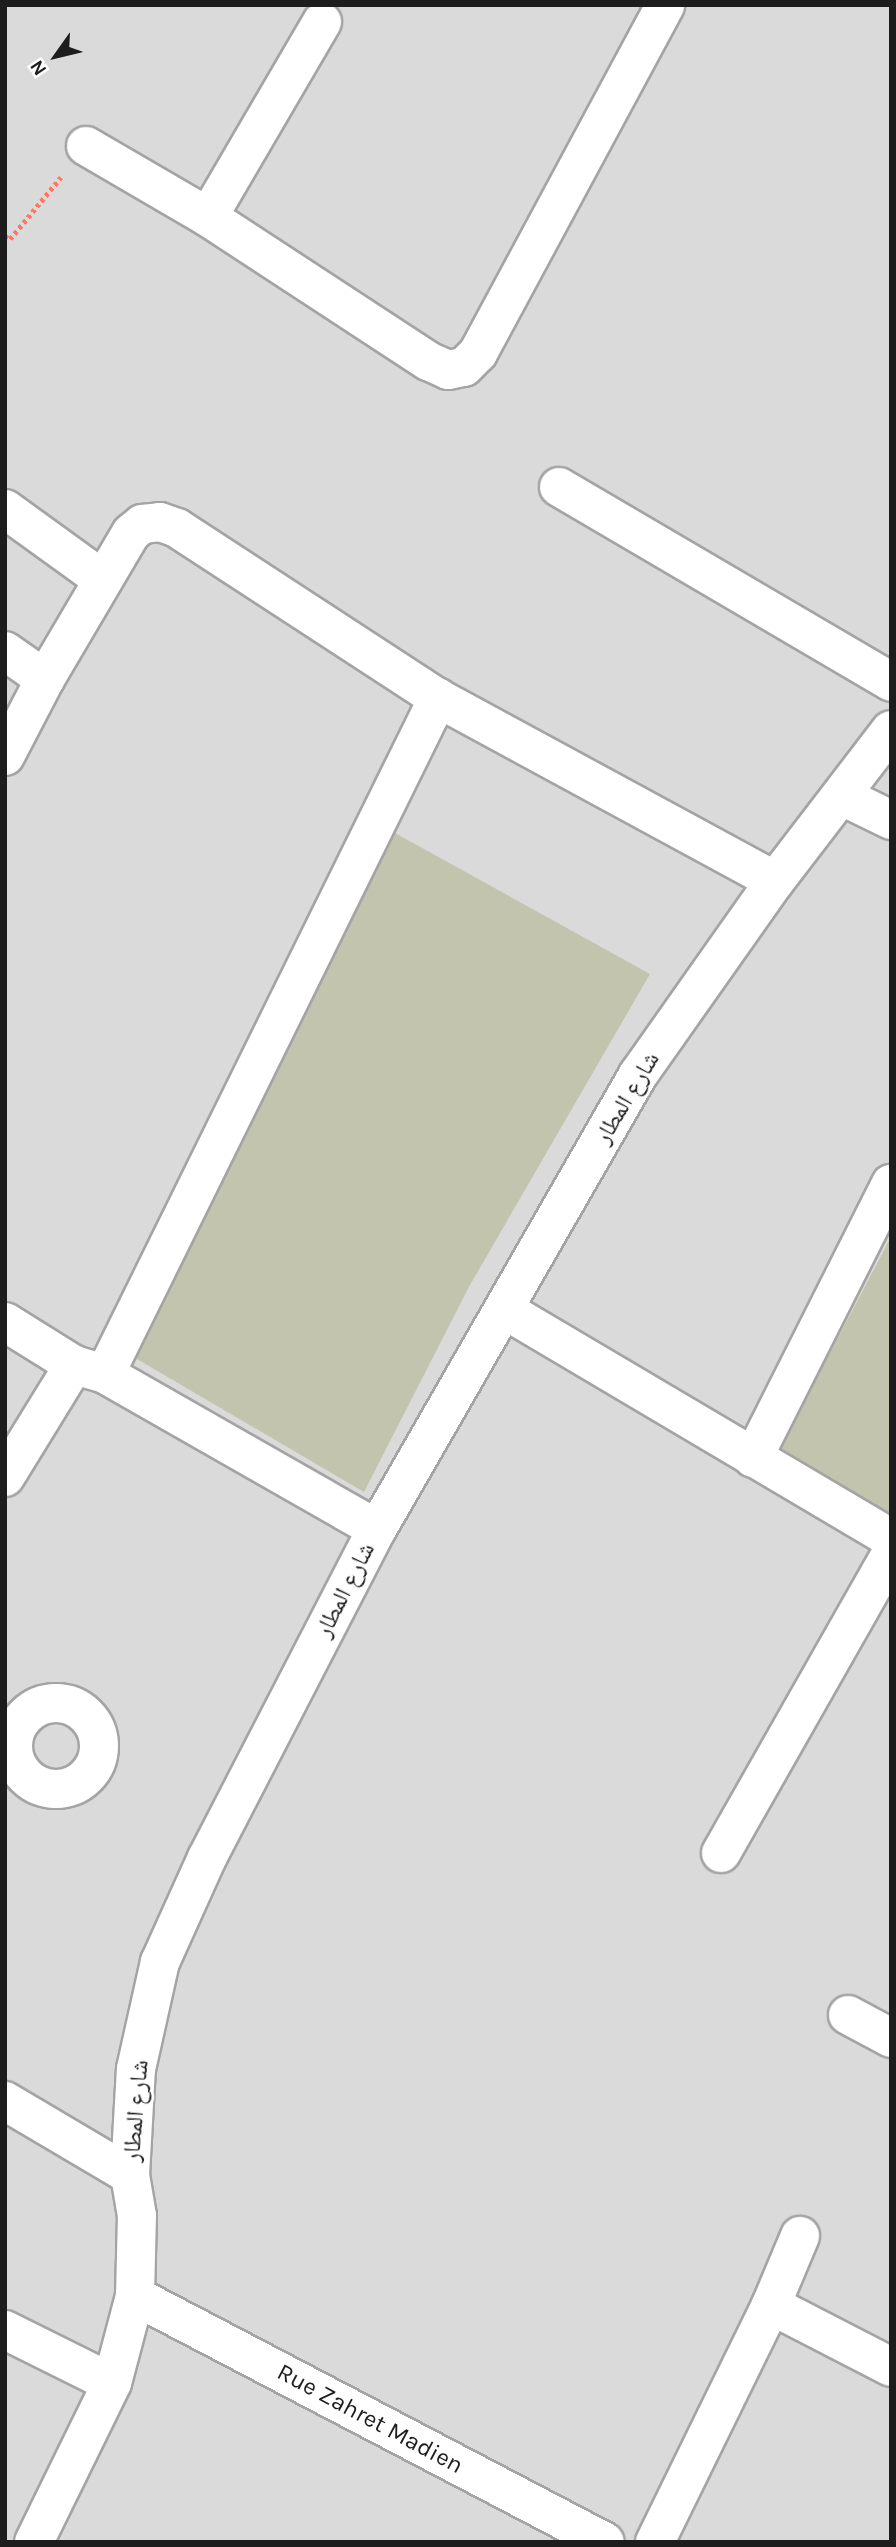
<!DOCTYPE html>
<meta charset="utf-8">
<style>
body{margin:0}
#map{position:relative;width:896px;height:2547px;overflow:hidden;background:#efebe3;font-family:Karla,"Noto Naskh Arabic",sans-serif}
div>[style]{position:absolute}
.residential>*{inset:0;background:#dbdada;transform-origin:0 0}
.construction>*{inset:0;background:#c3c4ae}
.path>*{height:4.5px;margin-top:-2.25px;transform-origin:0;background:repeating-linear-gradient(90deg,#ff7763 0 3.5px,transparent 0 7px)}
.roads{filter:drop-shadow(2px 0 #a4a4a4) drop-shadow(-2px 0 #a4a4a4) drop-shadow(0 2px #a4a4a4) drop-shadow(0 -2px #a4a4a4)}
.minor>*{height:38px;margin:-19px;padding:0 19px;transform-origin:19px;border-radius:19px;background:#fff}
.minor>.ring{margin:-19px;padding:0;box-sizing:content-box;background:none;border:38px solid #fff;border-radius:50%}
span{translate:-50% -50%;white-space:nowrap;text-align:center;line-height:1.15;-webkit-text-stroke:5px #fff;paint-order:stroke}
.street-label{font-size:24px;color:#1d1d1d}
.frame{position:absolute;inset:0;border:7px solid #1d1d1d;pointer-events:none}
.north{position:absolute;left:21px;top:21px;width:70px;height:70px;-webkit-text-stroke:5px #fff;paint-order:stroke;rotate:236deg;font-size:19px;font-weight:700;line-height:28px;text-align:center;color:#1d1d1d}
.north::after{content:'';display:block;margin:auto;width:24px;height:32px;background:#1d1d1d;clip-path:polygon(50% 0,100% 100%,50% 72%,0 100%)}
</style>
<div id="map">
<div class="residential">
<i style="left:5px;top:5px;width:886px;height:2537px"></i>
</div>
<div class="construction">
<i style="clip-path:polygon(386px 828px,650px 974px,470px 1285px,364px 1492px,130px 1355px)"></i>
<i style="clip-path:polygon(891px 1237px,891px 1516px,773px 1461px)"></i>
</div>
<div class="path">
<i style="left:5px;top:236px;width:6px;rotate:31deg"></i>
<i style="left:10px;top:239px;width:80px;rotate:-50.6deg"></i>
</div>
<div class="roads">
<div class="minor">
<i style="left:86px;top:146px;width:141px;rotate:30.2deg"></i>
<i style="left:208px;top:217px;width:263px;rotate:33.2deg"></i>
<i style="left:428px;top:361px;width:22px;rotate:24deg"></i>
<i style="left:448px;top:370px;width:16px;rotate:-11deg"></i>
<i style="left:464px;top:367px;width:20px;rotate:-45deg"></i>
<i style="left:478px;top:353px;width:395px;rotate:-61.7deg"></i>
<i style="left:208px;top:217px;width:226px;rotate:-59.7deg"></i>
<i style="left:559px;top:487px;width:385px;rotate:30.4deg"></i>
<i style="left:5px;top:509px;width:121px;rotate:35.9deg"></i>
<i style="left:5px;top:651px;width:49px;rotate:35deg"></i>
<i style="left:5px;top:756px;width:87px;rotate:-62.5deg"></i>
<i style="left:45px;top:679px;width:169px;rotate:-59.5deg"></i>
<i style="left:131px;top:533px;width:14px;rotate:-39deg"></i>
<i style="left:142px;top:524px;width:18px;rotate:-6deg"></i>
<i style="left:160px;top:522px;width:18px;rotate:19deg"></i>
<i style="left:177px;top:528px;width:311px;rotate:33.1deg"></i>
<i style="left:438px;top:698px;width:383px;rotate:28.5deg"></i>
<i style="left:842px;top:796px;width:55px;rotate:26.1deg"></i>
<i style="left:505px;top:1310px;width:448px;rotate:30.6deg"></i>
<i style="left:5px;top:1322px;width:81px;rotate:31.9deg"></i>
<i style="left:74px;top:1365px;width:32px;rotate:16deg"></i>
<i style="left:105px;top:1374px;width:313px;rotate:29.7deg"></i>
<i style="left:105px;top:1374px;width:754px;rotate:-63.77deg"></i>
<i style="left:753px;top:1458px;width:307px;rotate:-63.3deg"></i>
<i style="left:5px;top:1477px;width:132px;rotate:-58.4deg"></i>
<i class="ring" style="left:13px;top:1703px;width:48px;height:48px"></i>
<i style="left:721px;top:1853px;width:344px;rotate:-60.4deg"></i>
<i style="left:848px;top:2015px;width:49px;rotate:28.1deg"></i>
<i style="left:5px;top:2101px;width:145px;rotate:30.6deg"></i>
<i style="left:135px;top:2296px;width:530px;rotate:27.63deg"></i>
<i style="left:771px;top:2305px;width:135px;rotate:27.3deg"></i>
<i style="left:5px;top:2330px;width:119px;rotate:26.4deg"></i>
<i style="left:34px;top:2542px;width:177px;rotate:-63.9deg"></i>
<i style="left:112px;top:2383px;width:90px;rotate:-75.2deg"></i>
<i style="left:135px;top:2296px;width:80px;rotate:-88.6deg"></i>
<i style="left:137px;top:2216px;width:42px;rotate:-99.7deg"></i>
<i style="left:130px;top:2175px;width:106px;rotate:-86.8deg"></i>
<i style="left:136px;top:2069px;width:110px;rotate:-77.4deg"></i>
<i style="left:160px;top:1962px;width:114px;rotate:-65.7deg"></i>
<i style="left:207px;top:1858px;width:370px;rotate:-62.7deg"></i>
<i style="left:377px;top:1529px;width:524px;rotate:-60.11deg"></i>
<i style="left:638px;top:1075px;width:237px;rotate:-54.8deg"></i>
<i style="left:775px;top:881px;width:190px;rotate:-52.5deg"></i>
<i style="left:655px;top:2542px;width:264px;rotate:-63.9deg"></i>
<i style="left:771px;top:2305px;width:75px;rotate:-67.2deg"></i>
</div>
</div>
<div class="street-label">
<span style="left:627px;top:1098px;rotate:-59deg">شارع المطار</span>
<span style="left:345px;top:1590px;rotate:-63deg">شارع المطار</span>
<span style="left:136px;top:2111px;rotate:-85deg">شارع المطار</span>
<span style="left:370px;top:2419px;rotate:28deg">Rue Zahret Madien</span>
</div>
<div class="frame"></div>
<div class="north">N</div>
</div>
